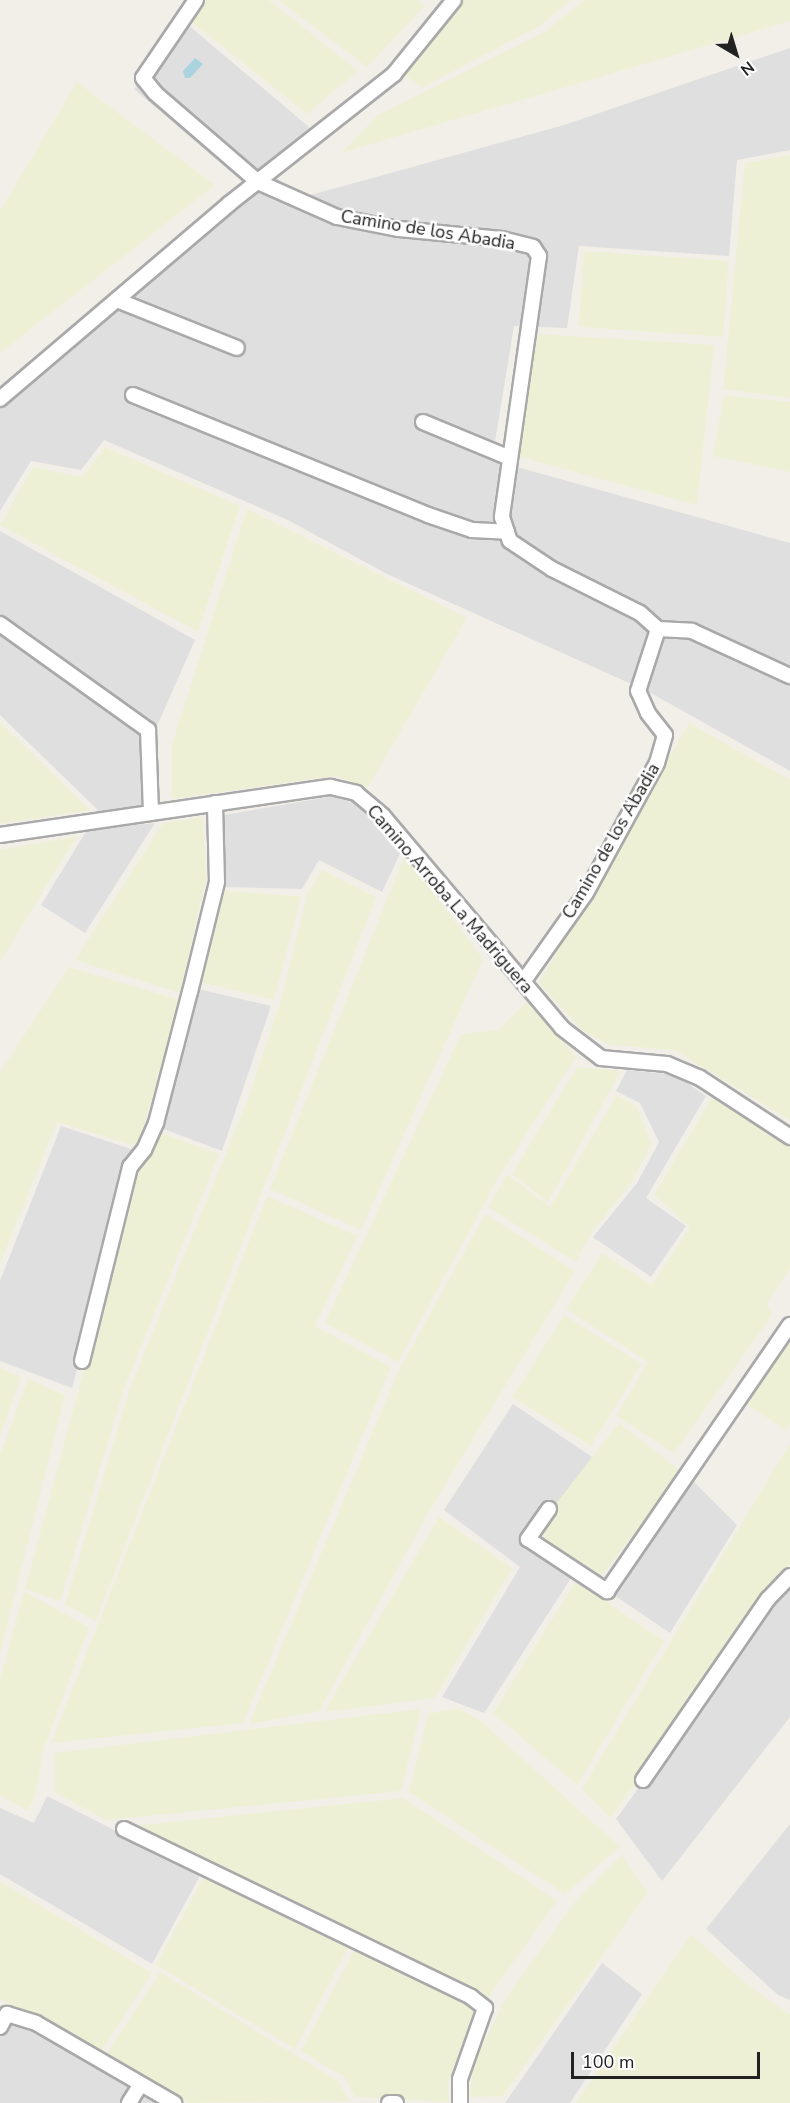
<!DOCTYPE html>
<style>
body{margin:0}
#map{position:relative;width:790px;height:2103px;overflow:hidden;background:#f2efe9;font-family:"Nunito Sans",sans-serif}
div>[style]{position:absolute}
.residential>*{inset:0;background:#e0dfdf}
.farmland>*{inset:0;background:#eef0d5;transform-origin:0 0}
.water>*{inset:0;background:#aad3df}
.roads{filter:drop-shadow(2px 0 #a9a9a9) drop-shadow(-2px 0 #a9a9a9) drop-shadow(0 2px #a9a9a9) drop-shadow(0 -2px #a9a9a9)}
.minor>*{height:14px;margin:-7px;padding:0 7px;transform-origin:7px;border-radius:7px;background:#fff}
span{translate:-50% -50%;white-space:nowrap;text-align:center;line-height:1.15;-webkit-text-stroke:5px #fff;paint-order:stroke}
.street-label{font-size:18px;color:#222}
.north{position:absolute;left:706px;top:24px;width:60px;height:60px;-webkit-text-stroke:4px #fff;paint-order:stroke;rotate:142deg;font-size:16px;font-weight:700;line-height:24px;text-align:center;color:#222}
.north::after{content:'';display:block;margin:auto;width:21px;height:27px;background:#222;clip-path:polygon(50% 0,100% 100%,50% 72%,0 100%)}
.scale{position:absolute;left:571px;top:2052px;width:189px;height:27px;box-sizing:border-box;border:3px solid #222;border-top:0;padding-left:8px;font-size:18px;line-height:21px;white-space:nowrap;color:#222;-webkit-text-stroke:4px #fff;paint-order:stroke}
</style>
<div id="map">
<div class="residential">
<i style="clip-path:polygon(187px 24px,322px 138px,276px 178px,307px 196px,561px 126px,790px 48px,790px 150px,737px 160px,729px 256px,579px 246px,567px 328px,514px 326px,492px 460px,790px 543px,790px 771px,649px 692px,387px 574px,288px 520px,104px 440px,81px 470px,31px 461px,0 511px,0 408px,128px 296px,257px 194px,134px 89px)"></i>
<i style="clip-path:polygon(0 531px,195px 640px,153px 735px,148px 807px,100px 812px,0 715px)"></i>
<i style="clip-path:polygon(334px 796px,360px 805px,403px 847px,382px 892px,319px 860px,302px 889px,221px 887px,224px 815px)"></i>
<i style="clip-path:polygon(155px 823px,85px 933px,41px 905px,87px 830px)"></i>
<i style="clip-path:polygon(198px 989px,271px 1006px,222px 1151px,161px 1128px)"></i>
<i style="clip-path:polygon(627px 1070px,676px 1075px,706px 1096px,646px 1198px,686px 1226px,651px 1277px,593px 1237px,637px 1183px,659px 1142px,640px 1103px,616px 1091px)"></i>
<i style="clip-path:polygon(61px 1126px,137px 1151px,72px 1388px,0 1361px,0 1281px)"></i>
<i style="clip-path:polygon(513px 1404px,592px 1457px,531px 1550px,573px 1575px,484px 1713px,442px 1697px,520px 1567px,444px 1510px)"></i>
<i style="clip-path:polygon(693px 1481px,737px 1525px,670px 1633px,611px 1593px)"></i>
<i style="clip-path:polygon(790px 1581px,790px 1717px,662px 1881px,616px 1819px)"></i>
<i style="clip-path:polygon(47px 1796px,201px 1874px,152px 1964px,0 1874px,0 1808px,34px 1823px)"></i>
<i style="clip-path:polygon(790px 1824px,790px 2000px,778px 1995px,706px 1929px)"></i>
<i style="clip-path:polygon(602px 1963px,642px 1994px,570px 2103px,505px 2103px)"></i>
<i style="clip-path:polygon(0 2011px,33px 2029px,156px 2103px,0 2103px)"></i>
</div>
<div class="farmland">
<i style="clip-path:polygon(205px 0,269px 0,358px 71px,307px 114px,189px 20px)"></i>
<i style="clip-path:polygon(278px 0,418px 0,425px 6px,367px 67px)"></i>
<i style="clip-path:polygon(461px 0,571px 0,541px 25px,422px 88px,402px 72px)"></i>
<i style="clip-path:polygon(584px 0,790px 0,790px 21px,341px 153px,378px 115px,545px 32px)"></i>
<i style="clip-path:polygon(77px 82px,215px 185px,0 353px,0 211px)"></i>
<i style="clip-path:polygon(790px 155px,790px 398px,723px 389px,745px 163px)"></i>
<i style="left:584px;top:251px;width:145px;height:76px;rotate:4deg"></i>
<i style="clip-path:polygon(538px 334px,714px 345px,697px 505px,516px 456px)"></i>
<i style="clip-path:polygon(724px 395px,790px 402px,790px 472px,713px 456px)"></i>
<i style="clip-path:polygon(105px 447px,240px 506px,198px 632px,0 525px,33px 467px,82px 477px)"></i>
<i style="clip-path:polygon(247px 509px,467px 618px,368px 787px,334px 776px,172px 799px,172px 744px)"></i>
<i style="clip-path:polygon(0 722px,90px 810px,0 824px)"></i>
<i style="clip-path:polygon(689px 723px,790px 780px,790px 1120px,674px 1050px,610px 1045px,583px 1031px,539px 983px)"></i>
<i style="clip-path:polygon(203px 817px,206px 879px,180px 993px,75px 960px,163px 823px)"></i>
<i style="clip-path:polygon(77px 836px,0 962px,0 850px)"></i>
<i style="clip-path:polygon(405px 855px,483px 959px,361px 1230px,270px 1189px)"></i>
<i style="clip-path:polygon(322px 870px,376px 897px,96px 1621px,65px 1605px,130px 1388px,248px 1099px,281px 1000px,307px 895px)"></i>
<i style="clip-path:polygon(223px 891px,301px 896px,274px 1000px,199px 982px)"></i>
<i style="clip-path:polygon(69px 967px,180px 1000px,138px 1147px,57px 1122px,0 1264px,0 1072px)"></i>
<i style="clip-path:polygon(527px 1002px,576px 1057px,500px 1175px,398px 1362px,325px 1323px,461px 1034px,498px 1030px)"></i>
<i style="clip-path:polygon(577px 1067px,621px 1071px,548px 1202px,512px 1174px)"></i>
<i style="clip-path:polygon(617px 1095px,636px 1106px,652px 1143px,632px 1182px,590px 1235px,576px 1262px,488px 1207px,507px 1174px,550px 1207px)"></i>
<i style="clip-path:polygon(712px 1097px,790px 1148px,790px 1268px,767px 1303px,772px 1315px,674px 1453px,616px 1416px,648px 1362px,566px 1309px,602px 1253px,652px 1285px,690px 1227px,654px 1195px)"></i>
<i style="clip-path:polygon(161px 1133px,219px 1154px,124px 1389px,60px 1601px,25px 1589px,135px 1181px)"></i>
<i style="clip-path:polygon(267px 1196px,357px 1236px,315px 1326px,391px 1367px,243px 1723px,51px 1743px)"></i>
<i style="clip-path:polygon(485px 1214px,575px 1271px,431px 1508px,319px 1711px,249px 1724px,398px 1372px)"></i>
<i style="left:564px;top:1315px;width:92px;height:97px;rotate:32deg"></i>
<i style="clip-path:polygon(790px 1332px,790px 1424px,786px 1430px,742px 1402px)"></i>
<i style="clip-path:polygon(0 1368px,21px 1377px,0 1435px)"></i>
<i style="clip-path:polygon(28px 1379px,65px 1395px,0 1654px,0 1455px)"></i>
<i style="left:619px;top:1423px;width:80px;height:137px;rotate:38deg"></i>
<i style="clip-path:polygon(790px 1443px,790px 1563px,611px 1818px,582px 1789px)"></i>
<i style="clip-path:polygon(439px 1517px,512px 1568px,435px 1698px,324px 1712px)"></i>
<i style="clip-path:polygon(576px 1581px,664px 1641px,577px 1785px,493px 1713px)"></i>
<i style="clip-path:polygon(24px 1592px,89px 1627px,44px 1748px,35px 1797px,28px 1811px,0 1795px,0 1680px)"></i>
<i style="clip-path:polygon(458px 1708px,481px 1721px,620px 1847px,565px 1894px,409px 1792px,428px 1714px)"></i>
<i style="clip-path:polygon(421px 1709px,401px 1791px,106px 1820px,54px 1792px,54px 1753px)"></i>
<i style="clip-path:polygon(403px 1798px,557px 1901px,487px 1999px,132px 1826px)"></i>
<i style="clip-path:polygon(622px 1855px,647px 1893px,503px 2096px,470px 2097px,473px 2066px,505px 1999px,575px 1902px)"></i>
<i style="clip-path:polygon(204px 1877px,349px 1946px,295px 2049px,156px 1965px)"></i>
<i style="clip-path:polygon(0 1881px,152px 1973px,100px 2053px,0 1999px)"></i>
<i style="clip-path:polygon(691px 1934px,748px 1985px,790px 2015px,790px 2103px,576px 2103px)"></i>
<i style="clip-path:polygon(355px 1949px,466px 2001px,475px 2013px,448px 2083px,449px 2102px,355px 2097px,344px 2077px,301px 2051px)"></i>
<i style="clip-path:polygon(160px 1972px,338px 2081px,349px 2101px,189px 2103px,105px 2056px)"></i>
</div>
<div class="water">
<i style="clip-path:polygon(195px 58px,203px 64px,190px 78px,185px 78px,183px 71px)"></i>
</div>
<div class="roads">
<div class="minor">
<i style="left:196px;top:0;width:94px;rotate:124.2deg"></i>
<i style="left:143px;top:78px;width:19px;rotate:51deg"></i>
<i style="left:155px;top:93px;width:136px;rotate:40.8deg"></i>
<i style="left:258px;top:182px;width:86px;rotate:23.9deg"></i>
<i style="left:337px;top:217px;width:63px;rotate:11deg"></i>
<i style="left:399px;top:229px;width:103px;rotate:5.5deg"></i>
<i style="left:502px;top:239px;width:32px;rotate:14deg"></i>
<i style="left:533px;top:247px;width:11px;rotate:56deg"></i>
<i style="left:539px;top:256px;width:264px;rotate:98.1deg"></i>
<i style="left:502px;top:517px;width:25px;rotate:72deg"></i>
<i style="left:510px;top:541px;width:50px;rotate:33.7deg"></i>
<i style="left:552px;top:569px;width:98px;rotate:26.6deg"></i>
<i style="left:640px;top:613px;width:24px;rotate:42deg"></i>
<i style="left:658px;top:629px;width:34px;rotate:3deg"></i>
<i style="left:692px;top:631px;width:108px;rotate:24.7deg"></i>
<i style="left:117px;top:300px;width:129px;rotate:21.8deg"></i>
<i style="left:133px;top:395px;width:318px;rotate:22.1deg"></i>
<i style="left:428px;top:515px;width:46px;rotate:18.8deg"></i>
<i style="left:472px;top:530px;width:35px;rotate:3deg"></i>
<i style="left:0;top:399px;width:301px;rotate:-40.4deg"></i>
<i style="left:229px;top:204px;width:210px;rotate:-38.2deg"></i>
<i style="left:394px;top:74px;width:95px;rotate:-51deg"></i>
<i style="left:423px;top:422px;width:94px;rotate:22.5deg"></i>
<i style="left:0;top:624px;width:182px;rotate:35.6deg"></i>
<i style="left:148px;top:730px;width:83px;rotate:87.9deg"></i>
<i style="left:0;top:835px;width:334px;rotate:-8.3deg"></i>
<i style="left:331px;top:787px;width:26px;rotate:13deg"></i>
<i style="left:356px;top:793px;width:35px;rotate:40deg"></i>
<i style="left:383px;top:816px;width:277px;rotate:49.8deg"></i>
<i style="left:562px;top:1028px;width:49px;rotate:37.6deg"></i>
<i style="left:601px;top:1058px;width:66px;rotate:5.2deg"></i>
<i style="left:667px;top:1064px;width:36px;rotate:23deg"></i>
<i style="left:700px;top:1078px;width:108px;rotate:33.2deg"></i>
<i style="left:523px;top:982px;width:109px;rotate:-54.7deg"></i>
<i style="left:586px;top:893px;width:148px;rotate:-61.4deg"></i>
<i style="left:657px;top:763px;width:29px;rotate:-74deg"></i>
<i style="left:665px;top:735px;width:28px;rotate:-128deg"></i>
<i style="left:648px;top:713px;width:24px;rotate:-114deg"></i>
<i style="left:638px;top:691px;width:65px;rotate:-72.1deg"></i>
<i style="left:82px;top:1361px;width:200px;rotate:-76.1deg"></i>
<i style="left:130px;top:1167px;width:22px;rotate:-51deg"></i>
<i style="left:144px;top:1150px;width:30px;rotate:-66deg"></i>
<i style="left:156px;top:1123px;width:135px;rotate:-75.5deg"></i>
<i style="left:190px;top:992px;width:113px;rotate:-76.2deg"></i>
<i style="left:217px;top:882px;width:79px;rotate:-91.5deg"></i>
<i style="left:549px;top:1509px;width:37px;rotate:125deg"></i>
<i style="left:528px;top:1539px;width:95px;rotate:33.4deg"></i>
<i style="left:607px;top:1591px;width:323px;rotate:-55.5deg"></i>
<i style="left:643px;top:1780px;width:220px;rotate:-55.4deg"></i>
<i style="left:768px;top:1599px;width:32px;rotate:-46deg"></i>
<i style="left:124px;top:1829px;width:386px;rotate:25.8deg"></i>
<i style="left:471px;top:1997px;width:18px;rotate:38deg"></i>
<i style="left:485px;top:2008px;width:75px;rotate:109.4deg"></i>
<i style="left:460px;top:2079px;width:24px;rotate:90deg"></i>
<i style="left:0;top:2027px;width:15px;rotate:-62deg"></i>
<i style="left:7px;top:2014px;width:30px;rotate:17deg"></i>
<i style="left:36px;top:2023px;width:160px;rotate:30.1deg"></i>
<i style="left:129px;top:2103px;width:22px;rotate:-58deg"></i>
<i style="left:389px;top:2103px;width:7px"></i>
</div>
</div>
<div class="street-label">
<span style="left:428px;top:230px;rotate:9deg">Camino de los Abadia</span>
<span style="left:611px;top:841px;rotate:-60deg">Camino de los Abadia</span>
<span style="left:450px;top:899px;rotate:49deg">Camino Arroba La Madriguera</span>
</div>
<div class="north">N</div>
<div class="scale">100 m</div>
</div>
